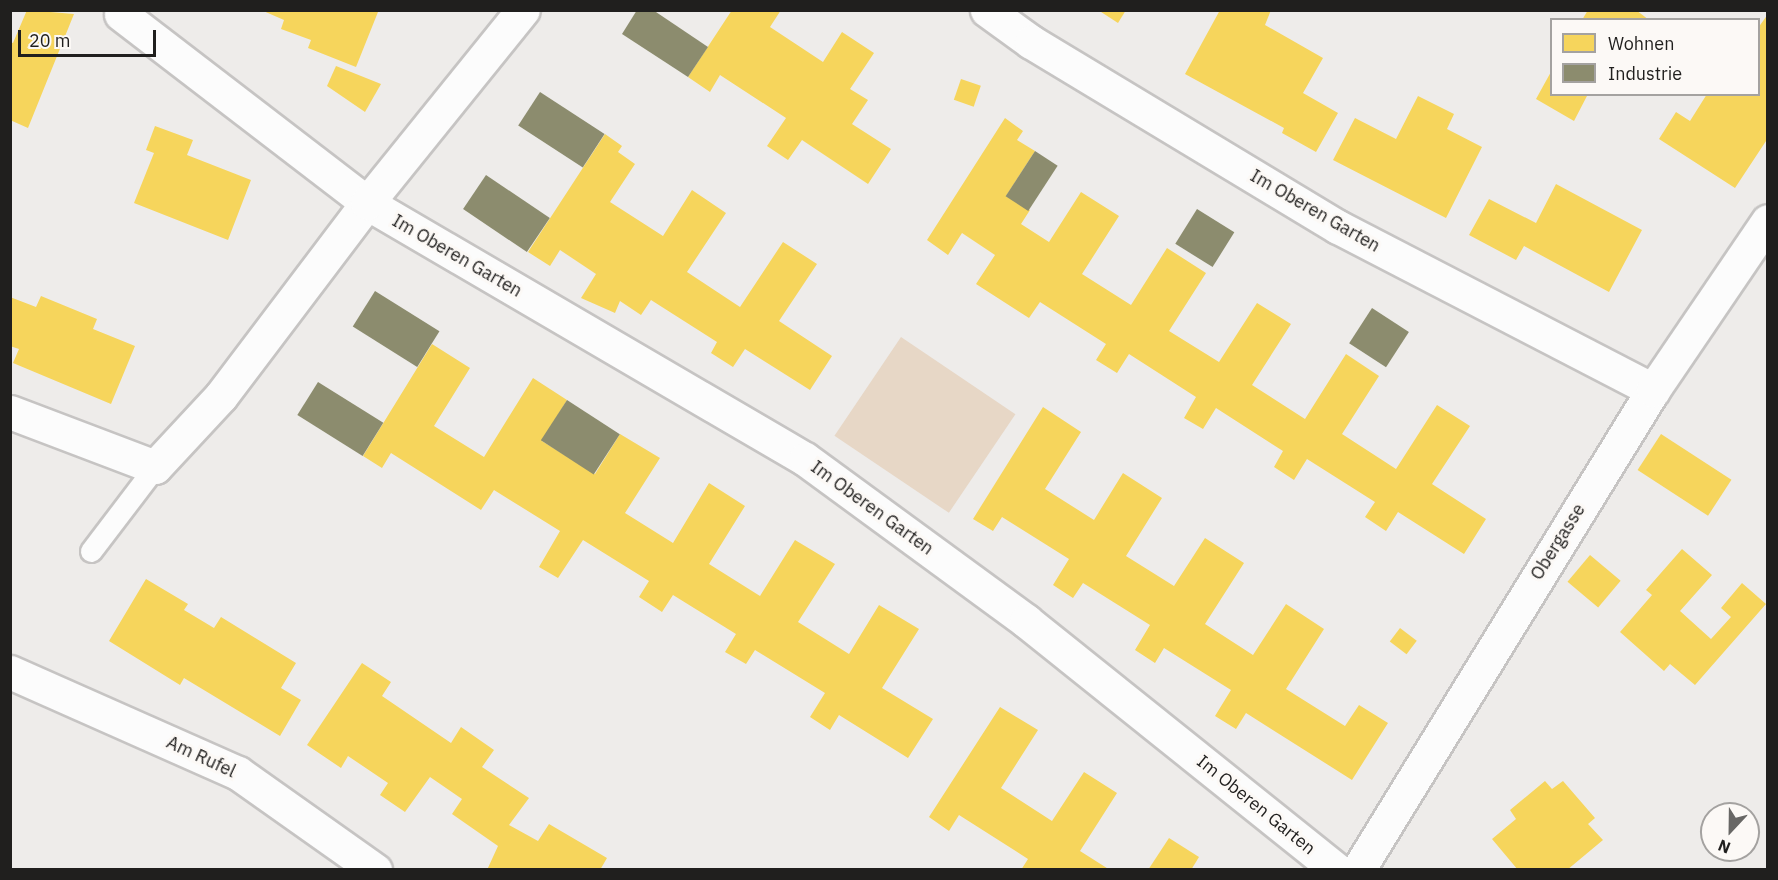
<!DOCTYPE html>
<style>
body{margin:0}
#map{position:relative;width:1778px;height:880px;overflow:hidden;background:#eeecea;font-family:"IBM Plex Sans",sans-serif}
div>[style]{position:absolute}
.green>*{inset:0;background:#e7d7c6;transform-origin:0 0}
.homes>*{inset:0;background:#f6d55c;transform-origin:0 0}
.industry>*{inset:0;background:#8c8c6e;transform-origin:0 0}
.roads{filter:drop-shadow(2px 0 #c6c4c3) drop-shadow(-2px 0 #c6c4c3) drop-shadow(0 2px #c6c4c3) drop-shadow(0 -2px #c6c4c3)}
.lane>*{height:21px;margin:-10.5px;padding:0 10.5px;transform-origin:10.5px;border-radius:10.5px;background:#fcfcfc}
.street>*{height:33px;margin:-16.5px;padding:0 16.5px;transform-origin:16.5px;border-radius:16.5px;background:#fcfcfc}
span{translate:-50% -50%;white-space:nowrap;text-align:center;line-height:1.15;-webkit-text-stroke:6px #fcf9f6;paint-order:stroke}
.street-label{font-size:18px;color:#201f1e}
.frame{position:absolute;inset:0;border:12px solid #201f1e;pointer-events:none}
.legend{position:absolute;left:1550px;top:18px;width:210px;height:78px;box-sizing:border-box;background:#fcf9f6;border:2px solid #a4a2a0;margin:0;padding:8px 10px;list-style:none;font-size:18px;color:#201f1e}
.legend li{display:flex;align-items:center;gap:12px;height:30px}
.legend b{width:30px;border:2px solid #a4a2a0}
.north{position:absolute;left:1700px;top:802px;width:60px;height:60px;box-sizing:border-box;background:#fcf9f6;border:2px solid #a4a2a0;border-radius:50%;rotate:202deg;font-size:16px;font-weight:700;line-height:24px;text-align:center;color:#201f1e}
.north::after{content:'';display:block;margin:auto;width:21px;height:27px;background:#686765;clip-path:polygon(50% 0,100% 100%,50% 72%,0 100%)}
.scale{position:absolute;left:18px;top:30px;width:138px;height:27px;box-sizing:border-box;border:3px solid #201f1e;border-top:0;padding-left:8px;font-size:18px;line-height:21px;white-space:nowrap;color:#201f1e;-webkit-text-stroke:4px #fcf9f6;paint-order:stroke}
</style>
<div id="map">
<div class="green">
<i style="left:901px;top:337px;width:138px;height:119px;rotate:34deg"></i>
</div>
<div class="homes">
<i style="clip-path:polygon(27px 10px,74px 14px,28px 128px,10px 120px,10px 42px,13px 43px)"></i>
<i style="clip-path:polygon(261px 10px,374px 10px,378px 12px,356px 67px,308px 48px,311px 40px,281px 29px,284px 20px)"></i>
<i style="clip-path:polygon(732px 10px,781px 10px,770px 27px,823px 62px,842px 32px,874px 53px,850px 89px,868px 100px,852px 124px,891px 149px,868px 184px,802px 140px,788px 160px,767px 146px,786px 118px,720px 75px,710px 92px,688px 77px)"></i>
<i style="clip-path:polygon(1098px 10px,1126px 10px,1118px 23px)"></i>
<i style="clip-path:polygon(1220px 10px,1271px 10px,1265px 25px,1323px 58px,1303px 93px,1338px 113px,1316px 152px,1282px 133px,1284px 128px,1185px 74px)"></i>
<i style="clip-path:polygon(1588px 10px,1636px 10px,1649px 20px,1582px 20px)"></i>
<i style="clip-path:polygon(1768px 14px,1768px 138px,1735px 188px,1659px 139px,1676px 112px,1690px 121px,1707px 94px,1758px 94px,1758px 28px)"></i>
<i style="clip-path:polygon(336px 66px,381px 84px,365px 112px,327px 86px)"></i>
<i style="clip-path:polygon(1552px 70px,1552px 94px,1588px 94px,1574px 121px,1536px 99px)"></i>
<i style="left:961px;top:79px;width:21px;height:22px;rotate:19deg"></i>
<i style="clip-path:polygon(1418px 96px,1454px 114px,1447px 129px,1482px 147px,1446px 218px,1333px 160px,1355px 118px,1396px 139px)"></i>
<i style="clip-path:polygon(1005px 118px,1023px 131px,1017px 140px,1035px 151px,1006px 196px,1030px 210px,1021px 224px,1049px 242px,1081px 192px,1119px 216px,1082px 274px,1131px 305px,1167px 248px,1206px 273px,1169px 331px,1219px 362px,1257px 303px,1291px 324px,1252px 385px,1305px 419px,1346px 354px,1379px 376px,1342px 434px,1396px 469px,1437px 405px,1470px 426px,1432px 484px,1486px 519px,1464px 554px,1398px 512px,1386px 531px,1365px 517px,1375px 502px,1307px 459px,1294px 480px,1274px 467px,1283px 451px,1216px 408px,1203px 429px,1184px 418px,1196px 397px,1129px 354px,1117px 373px,1096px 360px,1106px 344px,1040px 302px,1029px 318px,976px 284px,995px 255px,962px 233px,948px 255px,927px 240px)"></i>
<i style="clip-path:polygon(155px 126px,193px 140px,187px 155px,251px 180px,228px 240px,134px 203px,154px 153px,146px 150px)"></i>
<i style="clip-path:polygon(605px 134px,622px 146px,618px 152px,635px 164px,610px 202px,663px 236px,692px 190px,726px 213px,687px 272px,740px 307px,783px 242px,817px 264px,779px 321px,832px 356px,810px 390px,745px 349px,733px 367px,711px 353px,717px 342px,651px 300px,641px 315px,620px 301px,615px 313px,581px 298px,596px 274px,560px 250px,550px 266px,528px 252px)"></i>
<i style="clip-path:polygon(1556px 184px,1642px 230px,1609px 292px,1524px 246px,1516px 260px,1469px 235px,1489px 199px,1536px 223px)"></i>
<i style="clip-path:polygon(41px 296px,97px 319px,93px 329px,135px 346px,111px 404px,13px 363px,19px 349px,10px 346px,10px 297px,36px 307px)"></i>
<i style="clip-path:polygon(432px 344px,470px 368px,434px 426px,484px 457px,533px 378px,567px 400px,542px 441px,595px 474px,620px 434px,660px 458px,625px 513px,673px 543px,709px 483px,745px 506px,709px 564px,760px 596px,795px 540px,835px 564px,798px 622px,849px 654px,879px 605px,919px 629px,882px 688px,933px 719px,908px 758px,839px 715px,830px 730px,810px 717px,825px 693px,755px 650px,746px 664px,725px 652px,736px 634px,673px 595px,662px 612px,639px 597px,649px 581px,583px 540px,558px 578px,539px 567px,560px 531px,494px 490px,481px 510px,391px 453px,382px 468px,363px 456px)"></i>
<i style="clip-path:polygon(1043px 407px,1081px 432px,1045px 489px,1094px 520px,1123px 473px,1162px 498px,1126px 556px,1174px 586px,1205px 538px,1244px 563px,1205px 624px,1253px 655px,1286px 604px,1324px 629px,1286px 689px,1345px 726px,1359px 705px,1388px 723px,1352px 780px,1246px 713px,1236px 729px,1215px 716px,1231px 690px,1164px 648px,1155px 663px,1135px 650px,1150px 625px,1083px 583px,1073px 598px,1053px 585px,1069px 559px,1002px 517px,993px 531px,973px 519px)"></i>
<i style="left:1661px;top:434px;width:84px;height:43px;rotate:33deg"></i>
<i style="clip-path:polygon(1682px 549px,1712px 575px,1680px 611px,1711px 639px,1731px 617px,1721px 608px,1742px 583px,1766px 604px,1695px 685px,1670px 664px,1664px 671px,1620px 632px,1652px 595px,1646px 590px)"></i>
<i style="left:1590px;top:555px;width:40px;height:35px;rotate:40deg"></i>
<i style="clip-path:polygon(146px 579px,188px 604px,184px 610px,214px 628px,221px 617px,296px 663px,281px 688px,301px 700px,280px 736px,184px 678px,180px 685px,109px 641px)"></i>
<i style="left:1400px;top:628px;width:21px;height:17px;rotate:37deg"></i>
<i style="clip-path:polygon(362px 663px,391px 682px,382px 696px,451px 743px,461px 727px,494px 750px,482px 767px,529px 798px,509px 825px,538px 841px,549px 824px,607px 858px,600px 870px,487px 870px,498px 846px,452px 814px,462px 799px,430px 777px,405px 812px,380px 795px,388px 783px,348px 756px,341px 768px,307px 745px)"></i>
<i style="clip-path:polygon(1000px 707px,1038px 730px,1001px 788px,1052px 821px,1084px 772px,1117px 793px,1080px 851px,1110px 870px,1021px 870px,1028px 859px,959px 815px,949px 831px,929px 817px)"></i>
<i style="clip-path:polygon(1545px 781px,1552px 789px,1563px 781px,1595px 818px,1588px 824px,1603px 840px,1567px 870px,1518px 870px,1492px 839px,1516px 819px,1510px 810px)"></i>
<i style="clip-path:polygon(1169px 838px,1199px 857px,1191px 870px,1148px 870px)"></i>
</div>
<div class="industry">
<i style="clip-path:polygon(637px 10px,653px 10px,708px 47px,688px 77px,622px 34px)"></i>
<i style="left:540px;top:92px;width:77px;height:40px;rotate:33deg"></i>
<i style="left:1035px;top:151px;width:27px;height:54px;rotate:33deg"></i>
<i style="left:486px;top:175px;width:77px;height:41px;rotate:34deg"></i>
<i style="left:1197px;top:209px;width:44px;height:41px;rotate:32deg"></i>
<i style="left:375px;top:291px;width:76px;height:42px;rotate:32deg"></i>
<i style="left:1372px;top:308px;width:44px;height:42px;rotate:33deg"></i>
<i style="left:318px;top:382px;width:77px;height:39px;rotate:32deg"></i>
<i style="left:567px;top:400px;width:63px;height:48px;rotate:33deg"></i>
</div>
<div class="roads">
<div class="lane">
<i style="left:91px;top:551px;width:106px;rotate:-52.7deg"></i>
</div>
<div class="street">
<i style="left:987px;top:10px;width:54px;rotate:36deg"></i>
<i style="left:1031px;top:42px;width:358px;rotate:31.1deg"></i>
<i style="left:1338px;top:227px;width:355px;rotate:27.4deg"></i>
<i style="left:121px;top:14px;width:310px;rotate:37.5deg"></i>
<i style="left:367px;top:203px;width:507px;rotate:30.31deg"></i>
<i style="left:805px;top:459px;width:274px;rotate:36.2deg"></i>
<i style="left:1026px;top:621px;width:398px;rotate:38.7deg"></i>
<i style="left:10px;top:412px;width:155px;rotate:20.8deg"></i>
<i style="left:155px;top:467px;width:97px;rotate:-47.1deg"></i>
<i style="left:221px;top:396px;width:242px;rotate:-52.9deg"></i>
<i style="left:367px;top:203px;width:248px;rotate:-51.1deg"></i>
<i style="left:10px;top:672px;width:249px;rotate:23.9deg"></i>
<i style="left:238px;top:773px;width:168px;rotate:35.3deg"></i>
<i style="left:1358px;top:870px;width:563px;rotate:-58.43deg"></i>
<i style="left:1653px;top:390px;width:204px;rotate:-55.8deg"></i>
</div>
</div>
<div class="street-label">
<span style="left:1315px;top:211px;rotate:30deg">Im Oberen Garten</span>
<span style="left:457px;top:256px;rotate:30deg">Im Oberen Garten</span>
<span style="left:872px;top:508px;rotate:36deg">Im Oberen Garten</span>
<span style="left:1558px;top:542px;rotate:-58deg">Obergasse</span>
<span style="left:201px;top:757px;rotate:25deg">Am Rufel</span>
<span style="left:1256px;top:805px;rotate:39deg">Im Oberen Garten</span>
</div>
<div class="frame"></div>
<ul class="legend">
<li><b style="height:16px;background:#f6d55c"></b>Wohnen</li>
<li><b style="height:16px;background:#8c8c6e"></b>Industrie</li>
</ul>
<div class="north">N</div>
<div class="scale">20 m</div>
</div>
